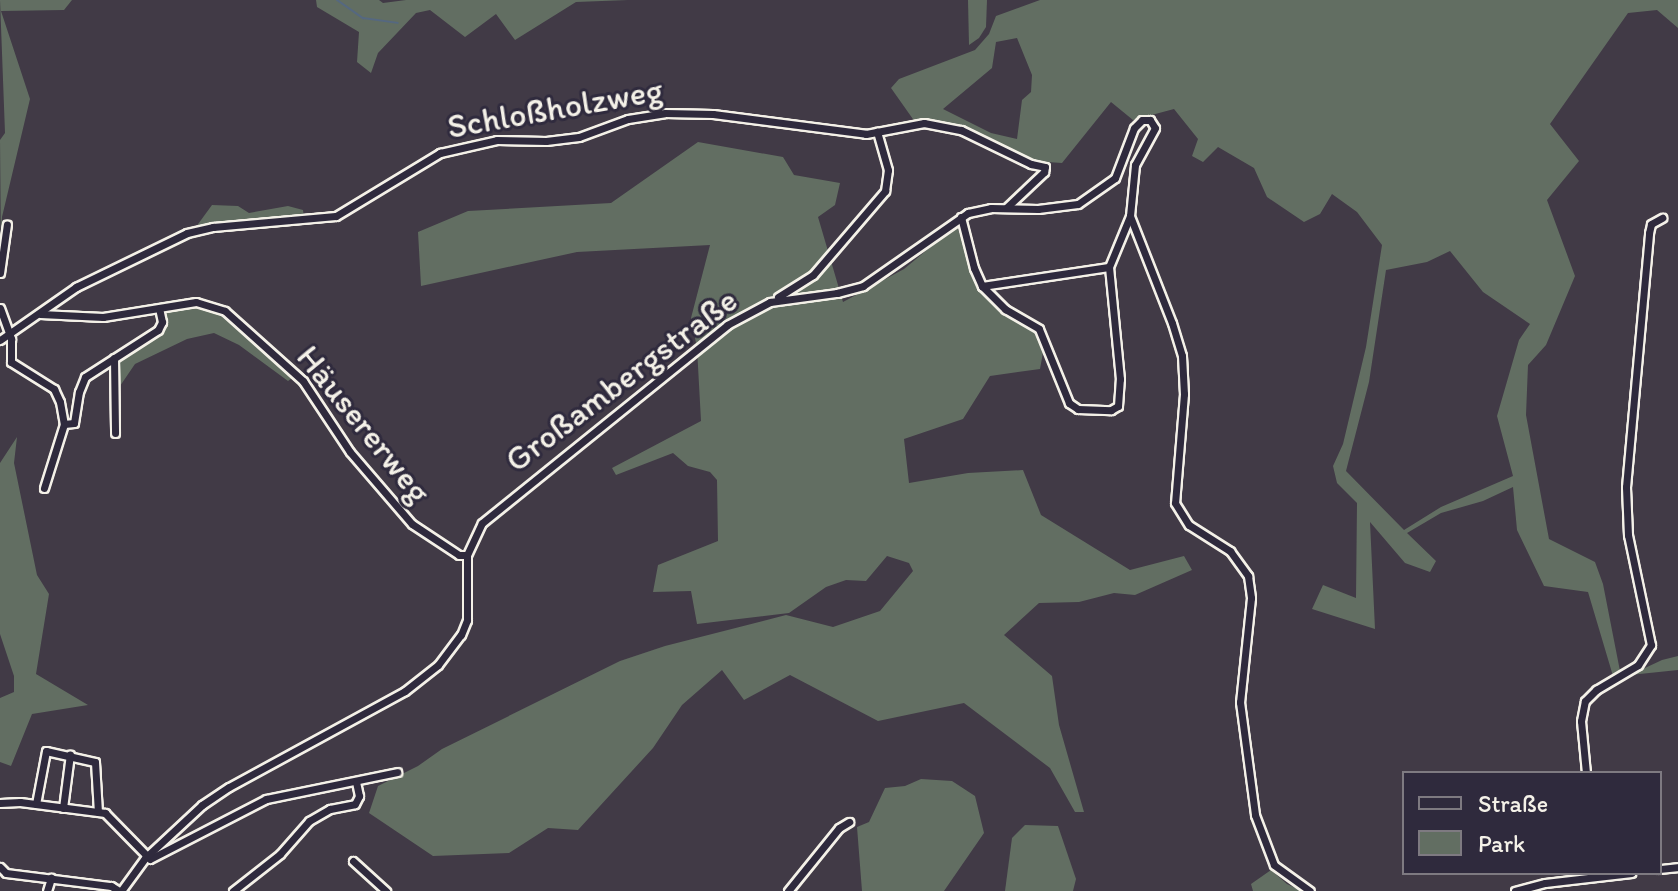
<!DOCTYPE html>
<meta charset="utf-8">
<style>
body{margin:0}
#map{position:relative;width:1678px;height:891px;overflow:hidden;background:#413a46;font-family:Itim,sans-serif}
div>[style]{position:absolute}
.green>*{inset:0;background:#626e62}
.stream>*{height:2px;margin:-1px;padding:0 1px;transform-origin:1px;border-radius:1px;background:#556880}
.roads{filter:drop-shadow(2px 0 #f4f1e8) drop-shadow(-2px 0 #f4f1e8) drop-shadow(0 2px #f4f1e8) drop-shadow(0 -2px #f4f1e8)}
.street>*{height:7px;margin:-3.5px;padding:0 3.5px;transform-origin:3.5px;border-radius:3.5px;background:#2f2a3d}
span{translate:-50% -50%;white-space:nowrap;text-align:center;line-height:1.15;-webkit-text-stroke:6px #2f2a3d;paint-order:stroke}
.street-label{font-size:34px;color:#f4f1e8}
.legend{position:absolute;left:1402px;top:771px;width:260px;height:104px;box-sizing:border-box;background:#2f2a3d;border:2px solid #7e7a81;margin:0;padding:10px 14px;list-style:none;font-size:24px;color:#f4f1e8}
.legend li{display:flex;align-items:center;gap:16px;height:40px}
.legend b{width:40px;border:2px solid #7e7a81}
</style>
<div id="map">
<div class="green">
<i style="clip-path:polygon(0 0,72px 0,64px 10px,1px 11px,30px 99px,2px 217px,1px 254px,0 140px,5px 133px)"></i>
<i style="clip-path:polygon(316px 0,379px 0,383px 3px,406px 0,628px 0,576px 2px,515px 40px,496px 14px,465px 37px,430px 10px,416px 13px,378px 53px,371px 73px,357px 62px,359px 32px,317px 7px)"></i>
<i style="clip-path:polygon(968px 0,987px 0,986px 27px,979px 38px,969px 45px)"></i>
<i style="clip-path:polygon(evenodd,1040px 0,1678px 0,1678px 28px,1657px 10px,1628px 13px,1550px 124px,1579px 161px,1547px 200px,1575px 276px,1546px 345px,1528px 365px,1526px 415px,1549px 539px,1595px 562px,1603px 584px,1620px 671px,1613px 676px,1588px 592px,1544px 586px,1517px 530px,1513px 487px,1483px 501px,1441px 513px,1407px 533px,1436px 561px,1430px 572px,1405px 563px,1370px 522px,1375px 629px,1312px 609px,1323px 585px,1356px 598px,1357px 503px,1337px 483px,1333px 466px,1343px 444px,1366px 347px,1382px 245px,1357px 212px,1332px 194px,1320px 214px,1304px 222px,1267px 197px,1254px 168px,1218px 147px,1203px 162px,1192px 156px,1198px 139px,1174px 109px,1133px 120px,1111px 102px,1062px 163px,1033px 161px,957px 124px,915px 122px,891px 88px,899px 79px,975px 50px,989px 34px,996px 16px,1040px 0,1017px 38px,1032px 75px,1031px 92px,1022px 100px,1017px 139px,991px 133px,943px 109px,992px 68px,996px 42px,1017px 38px,1040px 0,1450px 251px,1483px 292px,1530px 324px,1519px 340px,1497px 416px,1513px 476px,1441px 507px,1404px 530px,1346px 471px,1369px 382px,1386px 270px,1427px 262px,1450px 251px)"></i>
<i style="clip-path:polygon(698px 142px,783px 157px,794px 175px,840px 183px,835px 205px,818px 217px,843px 302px,904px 269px,957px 225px,972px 276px,987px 298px,1037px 331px,1044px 347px,1040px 369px,990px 376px,963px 419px,904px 439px,909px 483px,968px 473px,1023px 470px,1041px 515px,1130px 570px,1184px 556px,1192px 570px,1135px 595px,1114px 593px,1079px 602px,1039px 603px,1004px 635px,1052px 676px,1059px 725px,1084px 812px,1075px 812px,1050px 768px,964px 703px,878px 721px,790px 675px,744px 700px,722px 670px,682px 705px,653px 748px,578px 830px,548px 828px,509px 853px,433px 856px,369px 813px,378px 786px,418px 766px,442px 749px,620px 661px,665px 646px,786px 615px,833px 627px,880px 611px,913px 571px,909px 563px,887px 556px,866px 581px,846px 580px,826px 587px,789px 613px,697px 624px,691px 591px,653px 592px,658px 565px,718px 541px,717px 480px,710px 472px,688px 466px,673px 453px,616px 475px,612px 468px,701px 421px,697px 348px,691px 318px,710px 245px,577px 252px,421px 286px,418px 232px,468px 211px,611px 203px)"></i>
<i style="clip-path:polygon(212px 205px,238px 206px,249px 213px,288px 206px,303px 210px,304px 218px,193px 231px)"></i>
<i style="clip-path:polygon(195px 305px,224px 313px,295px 376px,288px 381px,239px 345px,214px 333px,187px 339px,135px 364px,120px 386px,117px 359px,160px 332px,168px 311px)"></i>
<i style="clip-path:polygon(17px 437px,14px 463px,37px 575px,49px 594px,36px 674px,88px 705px,32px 714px,11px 766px,0 762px,0 698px,14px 692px,14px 676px,0 634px,0 463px)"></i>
<i style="clip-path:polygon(1678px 656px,1678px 670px,1630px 675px,1662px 660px)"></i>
<i style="clip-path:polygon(921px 779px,952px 781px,975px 796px,984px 833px,944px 891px,862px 891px,857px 827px,869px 822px,885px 788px,905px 786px)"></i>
<i style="clip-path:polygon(1025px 825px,1058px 826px,1076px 879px,1073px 891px,1005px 891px,1012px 838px)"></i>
<i style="clip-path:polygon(1271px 870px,1287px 884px,1302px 891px,1253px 891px,1251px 884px)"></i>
</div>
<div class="stream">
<i style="left:337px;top:0;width:32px;rotate:35deg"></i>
<i style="left:363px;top:18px;width:35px;rotate:8deg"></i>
</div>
<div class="roads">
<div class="street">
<i style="left:961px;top:217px;width:53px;rotate:75.7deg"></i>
<i style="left:974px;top:268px;width:20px;rotate:66deg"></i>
<i style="left:982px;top:286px;width:33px;rotate:45deg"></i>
<i style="left:1005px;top:309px;width:39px;rotate:30deg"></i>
<i style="left:1039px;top:329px;width:80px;rotate:67.9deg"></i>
<i style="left:1069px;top:403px;width:11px;rotate:34deg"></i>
<i style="left:1078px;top:409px;width:33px;rotate:2deg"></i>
<i style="left:1111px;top:410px;width:8px;rotate:-30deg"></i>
<i style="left:1118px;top:406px;width:27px;rotate:-86deg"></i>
<i style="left:1120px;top:379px;width:113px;rotate:-95.6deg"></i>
<i style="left:1109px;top:267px;width:55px;rotate:-67.6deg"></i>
<i style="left:0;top:273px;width:49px;rotate:-81.9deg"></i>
<i style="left:982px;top:286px;width:128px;rotate:-8.5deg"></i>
<i style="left:778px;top:297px;width:41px;rotate:-32.2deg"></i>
<i style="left:813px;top:275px;width:111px;rotate:-49.4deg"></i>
<i style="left:885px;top:191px;width:21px;rotate:-82deg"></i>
<i style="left:888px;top:170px;width:40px;rotate:-106deg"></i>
<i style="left:0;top:308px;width:33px;rotate:70deg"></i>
<i style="left:11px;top:339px;width:23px;rotate:90deg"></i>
<i style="left:11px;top:362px;width:51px;rotate:32.1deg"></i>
<i style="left:54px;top:389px;width:14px;rotate:65deg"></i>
<i style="left:60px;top:402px;width:22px;rotate:80deg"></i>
<i style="left:64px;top:424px;width:67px;rotate:107.4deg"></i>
<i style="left:40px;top:314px;width:63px;rotate:2.7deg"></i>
<i style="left:103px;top:317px;width:94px;rotate:-9.2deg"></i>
<i style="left:196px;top:302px;width:30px;rotate:17deg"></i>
<i style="left:225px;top:311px;width:105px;rotate:41.9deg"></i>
<i style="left:303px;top:381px;width:85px;rotate:56.5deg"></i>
<i style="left:350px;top:452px;width:95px;rotate:49.3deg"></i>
<i style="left:412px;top:524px;width:56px;rotate:33.4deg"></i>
<i style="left:459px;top:555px;width:8px"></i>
<i style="left:0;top:340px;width:93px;rotate:-34.9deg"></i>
<i style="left:76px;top:287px;width:123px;rotate:-25.9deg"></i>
<i style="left:187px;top:233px;width:27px;rotate:-13deg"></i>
<i style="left:213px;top:227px;width:123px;rotate:-5.1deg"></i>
<i style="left:336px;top:216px;width:122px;rotate:-31.2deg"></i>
<i style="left:440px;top:153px;width:58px;rotate:-12.8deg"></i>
<i style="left:497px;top:140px;width:49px;rotate:1.2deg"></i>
<i style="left:546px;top:141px;width:33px;rotate:-7deg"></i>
<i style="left:579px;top:137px;width:52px;rotate:-20.2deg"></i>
<i style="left:628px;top:119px;width:37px;rotate:-9deg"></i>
<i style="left:665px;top:113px;width:48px;rotate:1.2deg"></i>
<i style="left:713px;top:114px;width:154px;rotate:7.4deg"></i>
<i style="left:866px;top:134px;width:59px;rotate:-10.7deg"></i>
<i style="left:924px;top:123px;width:38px;rotate:11deg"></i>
<i style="left:961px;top:130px;width:78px;rotate:25.9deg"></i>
<i style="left:1031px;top:164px;width:14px;rotate:12deg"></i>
<i style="left:1045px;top:167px;width:5px;rotate:101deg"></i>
<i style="left:1044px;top:172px;width:51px;rotate:136.6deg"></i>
<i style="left:114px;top:358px;width:75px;rotate:89.2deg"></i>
<i style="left:64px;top:424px;width:10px;rotate:-6deg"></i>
<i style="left:74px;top:423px;width:31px;rotate:-81deg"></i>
<i style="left:79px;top:392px;width:16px;rotate:-68deg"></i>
<i style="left:85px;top:377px;width:87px;rotate:-32.8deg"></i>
<i style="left:158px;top:330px;width:9px;rotate:-63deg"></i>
<i style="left:162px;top:322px;width:14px;rotate:-102deg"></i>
<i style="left:1586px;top:773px;width:52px;rotate:-95.5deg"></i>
<i style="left:1581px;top:721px;width:20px;rotate:-79deg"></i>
<i style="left:1585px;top:701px;width:16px;rotate:-45deg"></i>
<i style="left:1596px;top:690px;width:49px;rotate:-30.8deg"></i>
<i style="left:1638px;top:665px;width:24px;rotate:-57deg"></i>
<i style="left:1651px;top:645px;width:112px;rotate:-101.8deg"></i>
<i style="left:1628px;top:535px;width:48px;rotate:-92.4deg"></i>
<i style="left:1626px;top:487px;width:255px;rotate:-84.8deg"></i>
<i style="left:1649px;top:233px;width:9px;rotate:-77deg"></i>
<i style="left:1651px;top:224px;width:13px;rotate:-29deg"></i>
<i style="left:0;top:803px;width:20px;rotate:-3deg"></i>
<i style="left:20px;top:802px;width:86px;rotate:7.4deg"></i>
<i style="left:105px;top:813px;width:64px;rotate:45.6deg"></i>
<i style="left:150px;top:859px;width:131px;rotate:-27.3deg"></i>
<i style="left:266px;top:799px;width:134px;rotate:-11.6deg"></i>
<i style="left:36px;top:804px;width:54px;rotate:-79.3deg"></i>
<i style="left:46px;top:751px;width:50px;rotate:12.7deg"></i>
<i style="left:95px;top:762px;width:50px;rotate:86.6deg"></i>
<i style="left:63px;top:808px;width:54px;rotate:-82.6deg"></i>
<i style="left:353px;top:861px;width:45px;rotate:42.3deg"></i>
<i style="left:0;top:867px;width:8px;rotate:45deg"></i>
<i style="left:6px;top:873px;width:106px;rotate:7.1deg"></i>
<i style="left:111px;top:886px;width:9px;rotate:32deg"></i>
<i style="left:1660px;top:869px;width:18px;rotate:-6deg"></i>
<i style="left:47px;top:891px;width:14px;rotate:-73deg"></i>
<i style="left:121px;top:891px;width:41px;rotate:-54deg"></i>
<i style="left:145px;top:858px;width:78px;rotate:-42.9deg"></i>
<i style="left:202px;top:805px;width:32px;rotate:-34deg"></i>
<i style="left:229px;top:787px;width:200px;rotate:-28.6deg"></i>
<i style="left:405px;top:691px;width:42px;rotate:-38.2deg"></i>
<i style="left:438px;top:665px;width:38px;rotate:-53deg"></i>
<i style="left:461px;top:635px;width:16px;rotate:-68deg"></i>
<i style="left:467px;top:620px;width:65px;rotate:-90deg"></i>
<i style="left:467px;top:555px;width:35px;rotate:-65deg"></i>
<i style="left:482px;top:523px;width:315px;rotate:-38.9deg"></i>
<i style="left:727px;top:325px;width:49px;rotate:-28.1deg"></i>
<i style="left:770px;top:302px;width:68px;rotate:-7.7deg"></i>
<i style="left:837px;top:293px;width:27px;rotate:-15deg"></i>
<i style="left:863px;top:286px;width:128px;rotate:-34.8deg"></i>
<i style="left:968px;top:213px;width:24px;rotate:-12deg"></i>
<i style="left:991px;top:208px;width:47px;rotate:1.2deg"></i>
<i style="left:1038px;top:209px;width:40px;rotate:-7.1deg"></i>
<i style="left:1078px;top:204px;width:45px;rotate:-35.1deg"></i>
<i style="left:1115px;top:178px;width:53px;rotate:-69.2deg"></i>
<i style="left:1134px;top:128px;width:11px;rotate:-45deg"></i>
<i style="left:1142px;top:120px;width:8px"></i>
<i style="left:1150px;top:120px;width:9px;rotate:58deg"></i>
<i style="left:1155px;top:128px;width:42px;rotate:118.4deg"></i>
<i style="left:1135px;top:165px;width:51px;rotate:95.6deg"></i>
<i style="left:1130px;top:216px;width:115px;rotate:68.6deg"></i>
<i style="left:1172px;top:323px;width:34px;rotate:73deg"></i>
<i style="left:1182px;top:356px;width:38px;rotate:87deg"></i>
<i style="left:1184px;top:394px;width:109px;rotate:94.7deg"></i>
<i style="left:1175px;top:503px;width:26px;rotate:58deg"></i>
<i style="left:1189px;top:525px;width:49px;rotate:32.4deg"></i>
<i style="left:1230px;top:551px;width:31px;rotate:54deg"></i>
<i style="left:1248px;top:576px;width:22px;rotate:82deg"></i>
<i style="left:1251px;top:598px;width:105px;rotate:96deg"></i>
<i style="left:1240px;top:702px;width:114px;rotate:82.4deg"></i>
<i style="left:1255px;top:815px;width:53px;rotate:69.2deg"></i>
<i style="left:1274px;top:865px;width:44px;rotate:35.8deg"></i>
<i style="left:233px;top:891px;width:60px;rotate:-38.2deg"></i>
<i style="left:280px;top:854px;width:44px;rotate:-48.7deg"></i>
<i style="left:309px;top:821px;width:24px;rotate:-30deg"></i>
<i style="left:330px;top:809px;width:25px;rotate:-11deg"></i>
<i style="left:355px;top:804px;width:9px;rotate:-63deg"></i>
<i style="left:359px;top:796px;width:14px;rotate:-102deg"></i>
<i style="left:788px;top:891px;width:81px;rotate:-51deg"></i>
<i style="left:839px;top:828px;width:12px;rotate:-31deg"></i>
<i style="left:1515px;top:891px;width:31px;rotate:-15deg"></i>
<i style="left:1545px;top:883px;width:87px;rotate:-6.6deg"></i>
</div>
</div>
<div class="street-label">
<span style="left:555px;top:108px;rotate:-10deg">Schloßholzweg</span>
<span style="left:621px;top:380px;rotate:-37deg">Großambergstraße</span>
<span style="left:364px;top:424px;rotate:51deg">Häusererweg</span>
</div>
<ul class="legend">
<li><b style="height:10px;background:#2f2a3d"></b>Straße</li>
<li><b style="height:22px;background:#626e62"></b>Park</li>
</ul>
</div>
